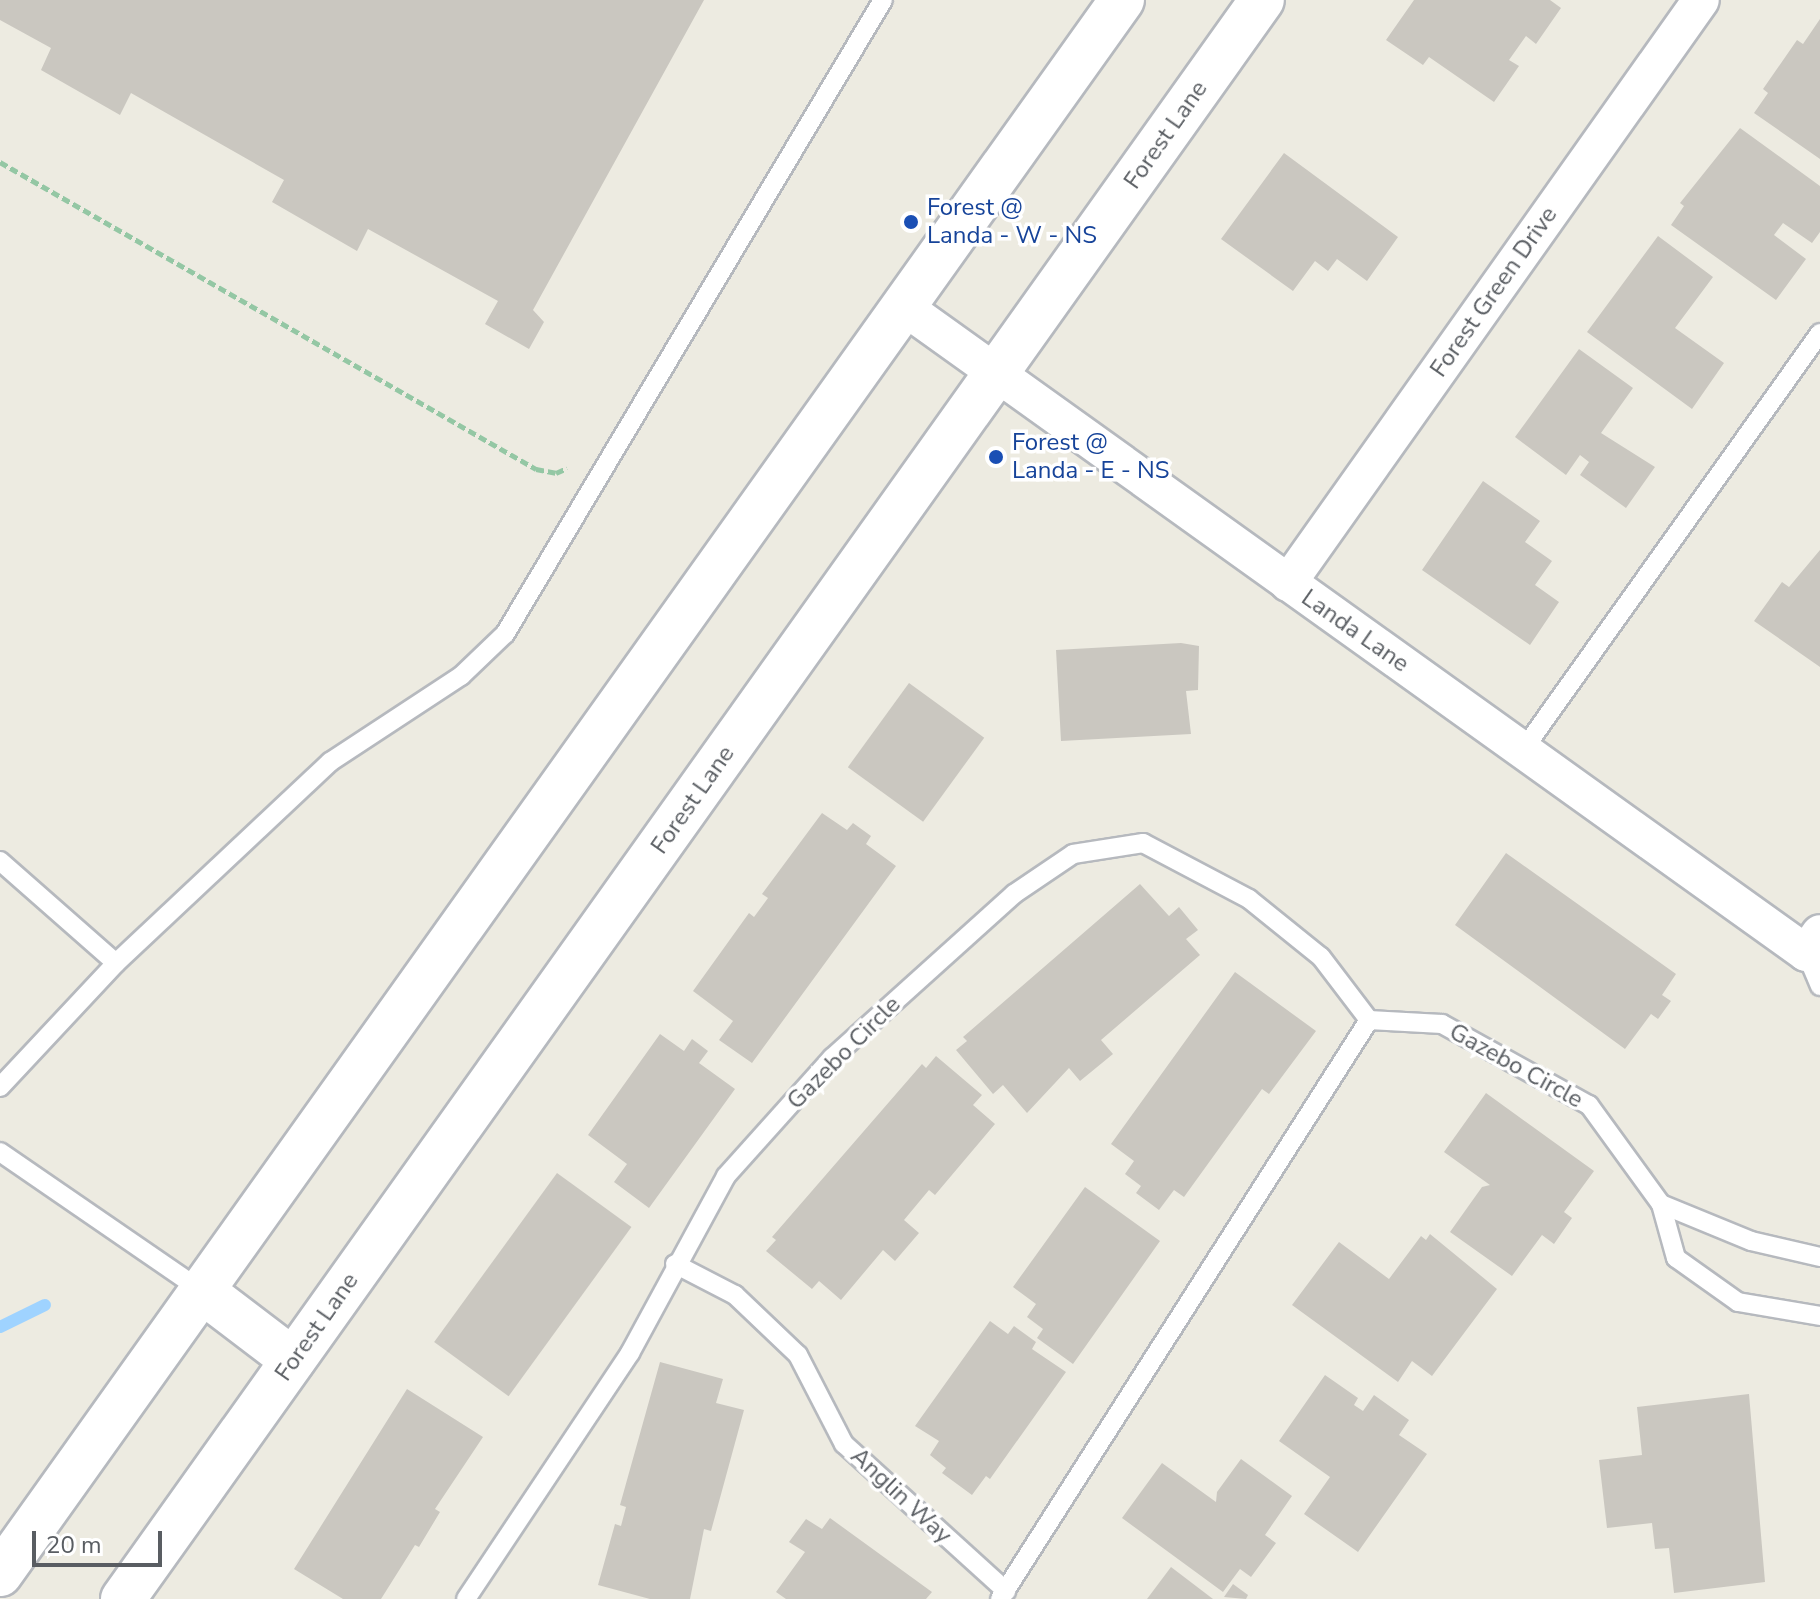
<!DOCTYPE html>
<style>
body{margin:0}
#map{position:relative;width:1820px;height:1599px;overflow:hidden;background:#edebe1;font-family:"Nunito Sans",sans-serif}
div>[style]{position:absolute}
.stream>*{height:12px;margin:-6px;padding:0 6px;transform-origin:6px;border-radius:6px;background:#9fd3ff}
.building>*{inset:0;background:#cac7c0;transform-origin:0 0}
.path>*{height:5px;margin-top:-2.5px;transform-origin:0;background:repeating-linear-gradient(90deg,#94c7a4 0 8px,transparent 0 12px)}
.roads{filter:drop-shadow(2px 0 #b6b9be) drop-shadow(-2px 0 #b6b9be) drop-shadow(0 2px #b6b9be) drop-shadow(0 -2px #b6b9be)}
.lane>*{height:18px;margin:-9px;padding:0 9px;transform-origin:9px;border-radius:9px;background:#fff}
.street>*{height:36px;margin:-18px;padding:0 18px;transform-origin:18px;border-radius:18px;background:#fff}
.secondary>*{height:44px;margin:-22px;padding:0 22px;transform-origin:22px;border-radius:22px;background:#fff}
.dots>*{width:22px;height:22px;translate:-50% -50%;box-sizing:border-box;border:4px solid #fff;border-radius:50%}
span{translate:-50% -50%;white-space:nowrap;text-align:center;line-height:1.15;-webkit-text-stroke:7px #fff;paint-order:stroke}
.street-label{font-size:24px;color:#595d62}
.transit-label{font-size:24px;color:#164399}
.left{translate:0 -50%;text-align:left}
.scale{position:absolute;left:32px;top:1531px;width:130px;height:36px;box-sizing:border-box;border:4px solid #595d62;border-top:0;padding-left:10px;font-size:24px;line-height:28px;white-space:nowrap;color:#595d62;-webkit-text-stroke:6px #fff;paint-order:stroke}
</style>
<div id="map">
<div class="stream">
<i style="left:0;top:1327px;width:50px;rotate:-26.1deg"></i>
</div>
<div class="building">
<i style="clip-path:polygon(0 0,704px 0,533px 310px,544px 322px,529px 349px,485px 324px,498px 301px,368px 229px,357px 251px,272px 202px,284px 180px,131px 93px,120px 115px,41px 70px,51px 48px,0 20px)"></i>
<i style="clip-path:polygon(1414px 0,1550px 0,1561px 8px,1536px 44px,1526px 36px,1509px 60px,1519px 66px,1494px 102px,1429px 57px,1423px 65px,1386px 40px)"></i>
<i style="clip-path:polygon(1820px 19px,1820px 159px,1754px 113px,1768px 93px,1763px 89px,1797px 40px,1803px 44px)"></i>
<i style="clip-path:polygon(1740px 128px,1820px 186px,1820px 232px,1812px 243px,1783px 223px,1774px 235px,1806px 259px,1776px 300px,1671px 225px,1684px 206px,1680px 203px)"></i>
<i style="clip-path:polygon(1284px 153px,1398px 237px,1367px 281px,1337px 259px,1328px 271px,1315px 261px,1293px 291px,1221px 239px)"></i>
<i style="clip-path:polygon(1658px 236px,1713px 277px,1675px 328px,1724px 363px,1692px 409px,1587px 332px)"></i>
<i style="clip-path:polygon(1579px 349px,1633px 388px,1601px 433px,1655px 467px,1626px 508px,1580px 475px,1589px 462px,1580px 455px,1566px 475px,1515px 437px)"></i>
<i style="clip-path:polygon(1483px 481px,1540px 521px,1525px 542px,1552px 561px,1535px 585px,1559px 602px,1530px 645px,1422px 570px)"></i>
<i style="clip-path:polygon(1820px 550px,1820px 667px,1754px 621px,1782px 582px,1789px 587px)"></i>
<i style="clip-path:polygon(1181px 643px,1199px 646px,1198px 690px,1186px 691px,1191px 734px,1061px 741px,1056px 650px)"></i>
<i style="left:909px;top:683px;width:93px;height:104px;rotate:36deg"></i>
<i style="clip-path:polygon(822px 813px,847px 830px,853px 823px,871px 836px,866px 844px,896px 866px,752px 1063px,719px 1040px,733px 1021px,693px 991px,749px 913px,754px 917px,768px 898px,762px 894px)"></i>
<i style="clip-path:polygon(1506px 853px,1676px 974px,1662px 995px,1671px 1001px,1658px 1019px,1651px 1014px,1625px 1049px,1455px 925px)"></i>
<i style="clip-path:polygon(1140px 884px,1169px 916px,1179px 907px,1198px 930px,1186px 939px,1200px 955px,1101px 1040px,1113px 1054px,1080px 1081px,1069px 1068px,1027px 1113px,1003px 1085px,993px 1094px,956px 1050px,967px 1041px,963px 1037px)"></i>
<i style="clip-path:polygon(1235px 972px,1316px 1031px,1269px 1094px,1262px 1089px,1184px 1197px,1174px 1190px,1159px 1210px,1136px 1193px,1141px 1186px,1125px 1174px,1134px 1161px,1111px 1144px)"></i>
<i style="clip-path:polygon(660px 1034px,684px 1051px,692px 1039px,708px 1051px,699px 1063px,735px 1089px,649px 1208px,614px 1182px,627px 1164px,588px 1135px)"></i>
<i style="clip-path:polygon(936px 1056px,982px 1095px,973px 1105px,995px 1124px,935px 1195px,929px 1190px,904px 1220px,919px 1233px,895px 1261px,883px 1250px,841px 1300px,819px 1281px,812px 1289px,766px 1251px,776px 1240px,772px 1237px,922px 1064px,926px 1068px)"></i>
<i style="clip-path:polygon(1486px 1093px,1594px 1171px,1564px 1212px,1572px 1218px,1554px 1244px,1542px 1235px,1512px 1276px,1450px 1232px,1482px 1187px,1490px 1185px,1444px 1152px)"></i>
<i style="left:557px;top:1173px;width:92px;height:209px;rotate:36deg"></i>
<i style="clip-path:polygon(1085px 1187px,1160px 1241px,1073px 1364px,1037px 1338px,1043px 1329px,1027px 1317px,1036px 1304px,1013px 1287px)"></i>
<i style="clip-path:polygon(1430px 1234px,1497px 1289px,1432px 1376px,1412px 1361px,1398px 1382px,1292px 1305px,1339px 1242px,1389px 1279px,1421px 1236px,1426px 1240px)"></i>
<i style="clip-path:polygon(990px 1321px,1008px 1334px,1014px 1326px,1036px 1342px,1032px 1349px,1066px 1372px,990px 1479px,986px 1476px,972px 1495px,942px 1473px,946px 1468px,930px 1455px,939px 1441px,915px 1426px)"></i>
<i style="clip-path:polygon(660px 1362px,723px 1379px,716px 1403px,744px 1410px,711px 1531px,704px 1529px,690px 1599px,650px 1599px,598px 1585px,615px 1524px,621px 1526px,626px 1507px,620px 1505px)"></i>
<i style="clip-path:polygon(1325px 1375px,1358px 1398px,1354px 1405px,1363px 1411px,1374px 1395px,1409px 1420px,1399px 1435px,1427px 1454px,1358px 1552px,1304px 1514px,1330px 1477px,1279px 1441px)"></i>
<i style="clip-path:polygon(407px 1389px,483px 1437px,435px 1509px,440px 1512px,419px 1547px,415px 1545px,381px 1599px,343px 1599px,294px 1569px)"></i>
<i style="clip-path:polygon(1749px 1394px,1765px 1582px,1674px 1593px,1669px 1548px,1655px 1549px,1652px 1523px,1607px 1528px,1599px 1460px,1642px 1455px,1637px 1407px)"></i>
<i style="clip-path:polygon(1241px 1459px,1292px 1496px,1265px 1535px,1276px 1543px,1251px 1577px,1240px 1569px,1223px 1592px,1122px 1518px,1162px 1463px,1216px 1502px,1217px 1492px)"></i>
<i style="clip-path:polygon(830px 1518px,932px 1592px,926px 1599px,786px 1599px,776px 1592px,805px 1552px,789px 1542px,806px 1519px,822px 1529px)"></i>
<i style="clip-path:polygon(1171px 1567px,1213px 1599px,1147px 1599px)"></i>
<i style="clip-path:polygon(1233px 1584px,1248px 1595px,1246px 1599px,1224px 1597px)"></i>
</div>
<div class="path">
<i style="left:0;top:162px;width:618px;rotate:29.8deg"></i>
<i style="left:536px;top:469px;width:20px;rotate:11deg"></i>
<i style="left:556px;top:473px;width:12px;rotate:-24deg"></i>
</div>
<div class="roads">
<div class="lane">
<i style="left:1523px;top:750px;width:512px;rotate:-54.54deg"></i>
<i style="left:0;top:861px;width:154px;rotate:41.3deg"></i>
<i style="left:1806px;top:953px;width:36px;rotate:67deg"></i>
<i style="left:0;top:1087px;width:170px;rotate:-46.9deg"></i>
<i style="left:116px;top:963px;width:294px;rotate:-43.2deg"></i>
<i style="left:330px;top:762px;width:157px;rotate:-33.3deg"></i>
<i style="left:461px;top:676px;width:61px;rotate:-43.7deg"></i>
<i style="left:505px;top:634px;width:738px;rotate:-59.2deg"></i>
<i style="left:0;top:1152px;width:245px;rotate:34.5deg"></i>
<i style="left:1661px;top:1204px;width:97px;rotate:22.3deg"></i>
<i style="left:1751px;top:1241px;width:71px;rotate:13.1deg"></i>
<i style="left:675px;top:1264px;width:68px;rotate:27.3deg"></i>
<i style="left:735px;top:1295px;width:87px;rotate:43.6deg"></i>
<i style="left:798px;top:1355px;width:100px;rotate:62.7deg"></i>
<i style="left:844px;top:1444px;width:219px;rotate:42.2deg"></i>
<i style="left:466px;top:1599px;width:296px;rotate:-56.3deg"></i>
<i style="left:630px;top:1353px;width:201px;rotate:-61.5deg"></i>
<i style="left:726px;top:1176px;width:159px;rotate:-48.1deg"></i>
<i style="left:832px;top:1058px;width:245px;rotate:-42deg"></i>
<i style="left:1014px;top:894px;width:71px;rotate:-34.1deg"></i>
<i style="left:1073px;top:854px;width:71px;rotate:-8.9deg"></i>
<i style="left:1143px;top:843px;width:120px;rotate:27.8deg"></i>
<i style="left:1249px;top:899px;width:92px;rotate:38.9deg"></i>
<i style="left:1321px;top:957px;width:79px;rotate:52.7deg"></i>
<i style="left:1369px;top:1020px;width:73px;rotate:3.1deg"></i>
<i style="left:1442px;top:1024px;width:168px;rotate:28.9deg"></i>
<i style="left:1589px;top:1105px;width:122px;rotate:54deg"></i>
<i style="left:1661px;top:1204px;width:56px;rotate:74.5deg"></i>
<i style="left:1676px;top:1258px;width:76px;rotate:35.4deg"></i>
<i style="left:1738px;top:1302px;width:83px;rotate:9.7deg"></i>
<i style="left:1000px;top:1599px;width:687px;rotate:-57.49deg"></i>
</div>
<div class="street">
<i style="left:904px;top:307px;width:1109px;rotate:35.61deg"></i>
<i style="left:1806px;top:953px;width:24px;rotate:-55deg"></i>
<i style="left:1288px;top:583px;width:714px;rotate:-54.69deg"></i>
</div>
<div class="secondary">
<i style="left:202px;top:1291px;width:114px;rotate:37.2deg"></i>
<i style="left:0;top:1574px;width:1933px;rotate:-54.52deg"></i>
<i style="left:123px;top:1599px;width:1963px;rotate:-54.54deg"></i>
</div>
</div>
<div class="dots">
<i style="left:911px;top:222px;background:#1a4fb4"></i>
<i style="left:996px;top:457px;background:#1a4fb4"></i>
</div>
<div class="street-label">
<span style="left:1166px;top:135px;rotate:-55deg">Forest Lane</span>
<span style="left:1494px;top:292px;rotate:-55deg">Forest Green Drive</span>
<span style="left:1355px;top:631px;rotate:35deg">Landa Lane</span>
<span style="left:693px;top:800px;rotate:-55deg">Forest Lane</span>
<span style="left:844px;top:1053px;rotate:-45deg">Gazebo Circle</span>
<span style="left:1516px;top:1066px;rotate:29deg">Gazebo Circle</span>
<span style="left:317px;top:1327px;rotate:-55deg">Forest Lane</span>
<span style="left:901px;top:1496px;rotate:43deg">Anglin Way</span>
</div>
<div class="transit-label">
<span class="left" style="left:927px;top:222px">Forest @<br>Landa - W - NS</span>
<span class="left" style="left:1012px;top:457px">Forest @<br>Landa - E - NS</span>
</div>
<div class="scale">20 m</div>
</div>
